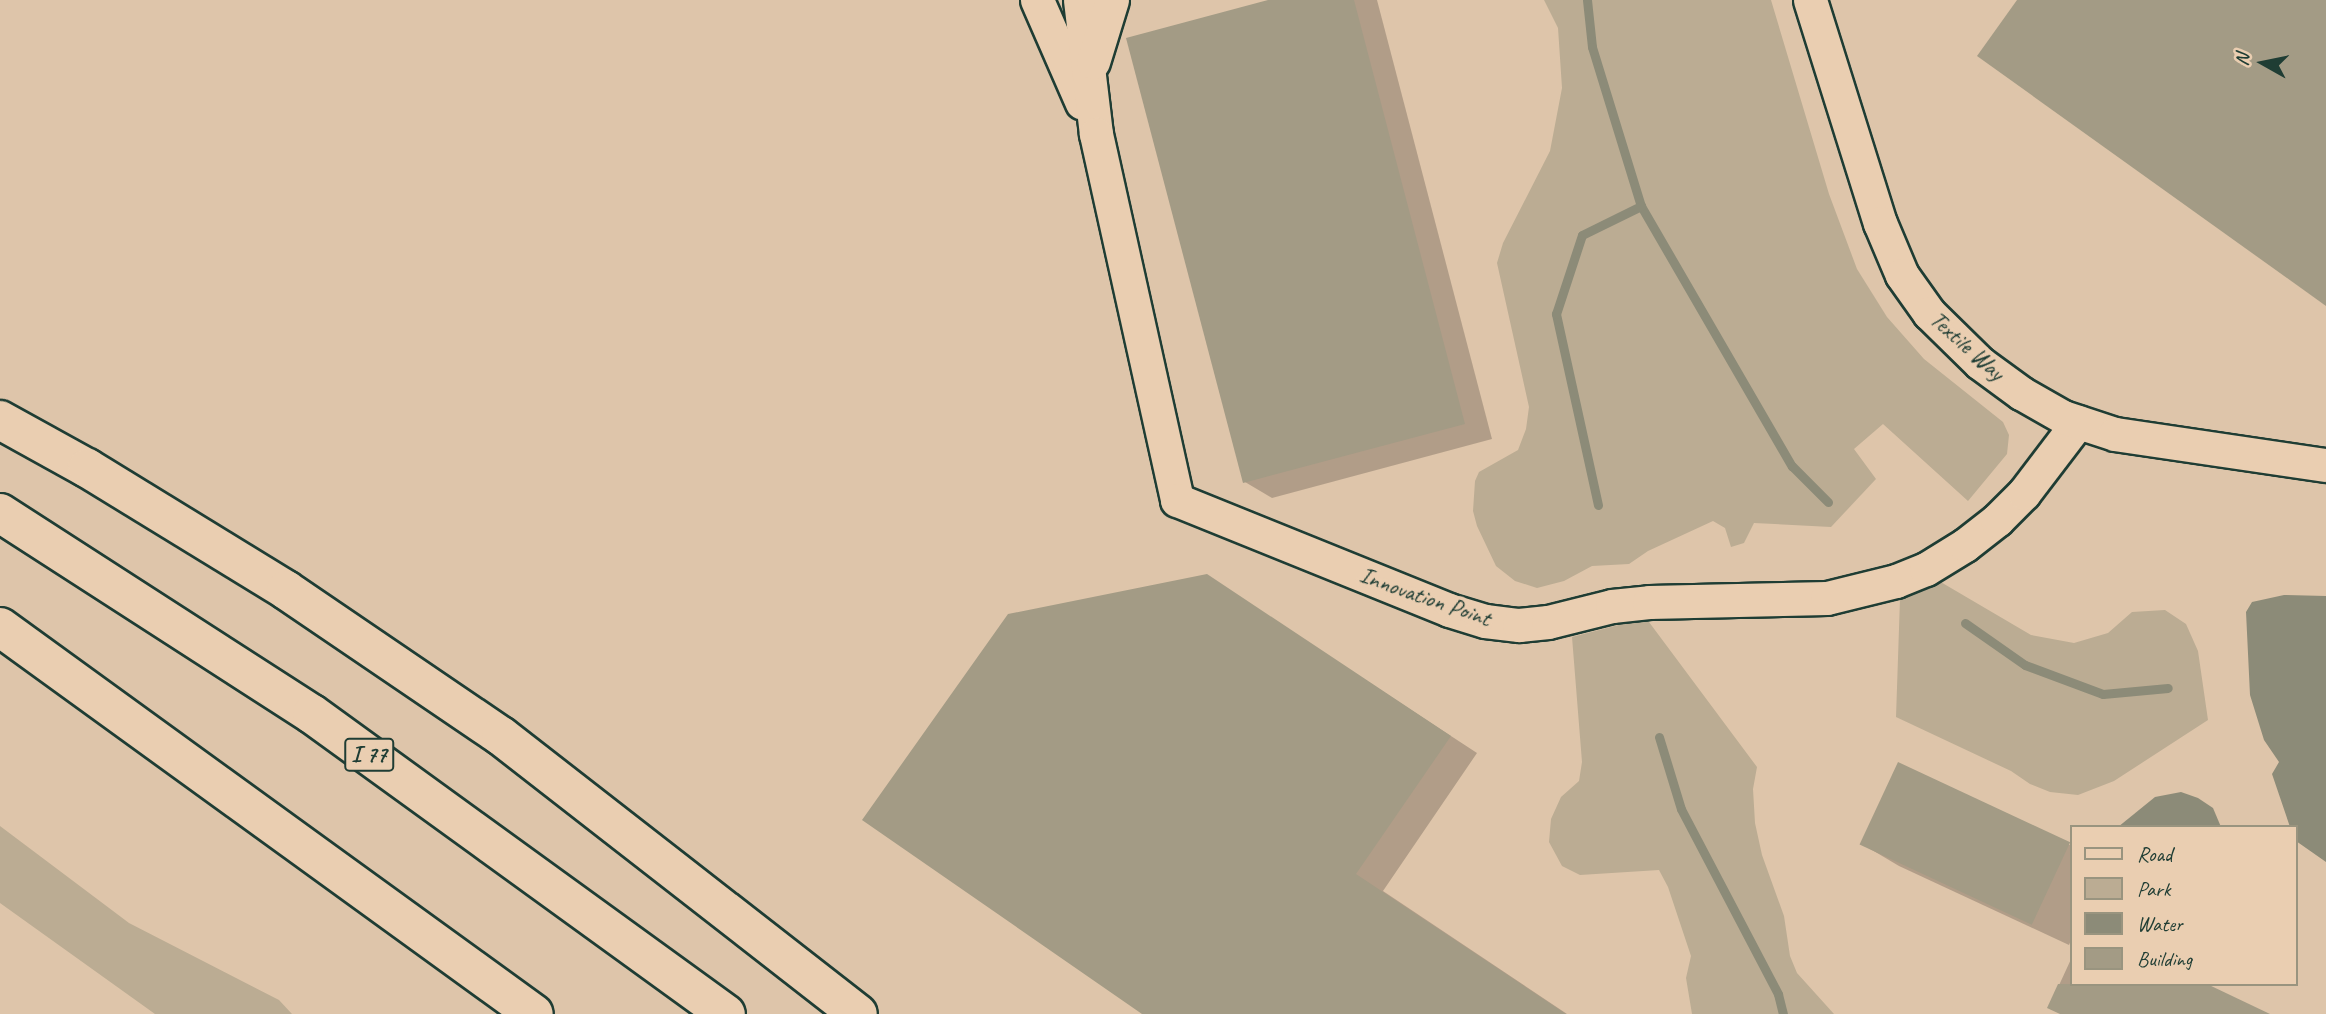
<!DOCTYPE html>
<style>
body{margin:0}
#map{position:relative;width:2326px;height:1014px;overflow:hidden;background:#dec5aa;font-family:Caveat,sans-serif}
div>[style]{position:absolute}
.green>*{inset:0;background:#bbac93}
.water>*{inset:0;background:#8c8b78}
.shadow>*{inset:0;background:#0003}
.stream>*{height:9px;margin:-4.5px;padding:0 4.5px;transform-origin:4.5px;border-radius:4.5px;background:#8c8b78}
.building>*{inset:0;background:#a39b85;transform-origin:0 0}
.roads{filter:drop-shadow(2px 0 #1f3d34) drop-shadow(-2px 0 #1f3d34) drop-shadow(0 2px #1f3d34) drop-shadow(0 -2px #1f3d34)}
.minor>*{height:33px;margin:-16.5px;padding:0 16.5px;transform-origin:16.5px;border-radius:16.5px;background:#eaceb1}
.motorway>*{height:38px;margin:-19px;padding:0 19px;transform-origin:19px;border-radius:19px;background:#eaceb1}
span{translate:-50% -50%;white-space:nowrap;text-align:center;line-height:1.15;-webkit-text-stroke:7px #eaceb1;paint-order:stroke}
.shield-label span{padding:2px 5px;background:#eaceb1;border:2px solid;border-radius:5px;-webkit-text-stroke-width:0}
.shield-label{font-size:23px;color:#1f3d34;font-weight:700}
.street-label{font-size:24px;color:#1f3d34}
.legend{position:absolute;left:2070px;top:825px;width:228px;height:161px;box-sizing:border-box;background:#eaceb1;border:2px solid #99947f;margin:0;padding:9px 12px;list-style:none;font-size:21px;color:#1f3d34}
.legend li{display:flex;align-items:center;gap:14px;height:35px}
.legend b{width:35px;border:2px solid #99947f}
.north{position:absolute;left:2228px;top:28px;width:70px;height:70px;-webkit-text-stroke:5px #eaceb1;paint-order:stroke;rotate:279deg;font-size:19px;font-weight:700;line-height:28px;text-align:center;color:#1f3d34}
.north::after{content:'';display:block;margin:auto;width:24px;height:32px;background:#1f3d34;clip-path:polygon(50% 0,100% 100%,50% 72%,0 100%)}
</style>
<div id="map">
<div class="green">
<i style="clip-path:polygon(1544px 0,1771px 0,1829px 194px,1857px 269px,1887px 317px,1924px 359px,2003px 422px,2009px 435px,2007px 454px,1968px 501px,1883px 424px,1854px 449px,1876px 479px,1831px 527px,1754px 523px,1744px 543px,1731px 547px,1725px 528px,1713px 521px,1648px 551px,1629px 564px,1592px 566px,1564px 581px,1537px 588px,1515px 581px,1496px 566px,1477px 526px,1473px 511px,1475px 481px,1479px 472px,1518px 450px,1526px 429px,1529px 407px,1497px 263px,1503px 243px,1550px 151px,1562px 88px,1558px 28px)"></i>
<i style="clip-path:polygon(1939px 581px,2031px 635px,2074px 643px,2108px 633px,2132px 612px,2165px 610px,2186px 624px,2198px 651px,2208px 720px,2114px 781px,2078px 795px,2050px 792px,2030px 784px,2011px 771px,1896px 717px,1900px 599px)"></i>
<i style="clip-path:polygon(1646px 618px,1757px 767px,1753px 789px,1755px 823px,1762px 855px,1784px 916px,1790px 956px,1797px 973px,1834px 1014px,1692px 1014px,1686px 978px,1691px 956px,1668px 887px,1659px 870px,1580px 875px,1562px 866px,1549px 842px,1551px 819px,1561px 797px,1579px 781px,1582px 762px,1572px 637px)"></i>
<i style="clip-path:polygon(0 826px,129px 923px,279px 1000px,292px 1014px,155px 1014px,0 903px)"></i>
</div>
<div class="water">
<i style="clip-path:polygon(2284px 595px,2326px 596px,2326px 862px,2296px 841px,2296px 827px,2290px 827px,2272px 774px,2279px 762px,2264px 740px,2250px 695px,2246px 612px,2252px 602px)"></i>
<i style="clip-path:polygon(2181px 792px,2198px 798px,2213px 808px,2221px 827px,2118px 827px,2155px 797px)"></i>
</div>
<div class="shadow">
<i style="clip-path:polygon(1275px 0,1377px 0,1492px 439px,1272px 498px,1245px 482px)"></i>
<i style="clip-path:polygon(1206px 576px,1477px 753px,1383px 891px,1567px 1014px,1145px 1014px)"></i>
<i style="clip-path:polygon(1899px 764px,2072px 846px,2072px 938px,2069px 945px,1899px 866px,1862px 844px)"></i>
<i style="clip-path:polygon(2072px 957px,2072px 984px,2266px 1014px,2062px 1014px,2049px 1007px)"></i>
</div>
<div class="stream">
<i style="left:1587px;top:0;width:47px;rotate:83.9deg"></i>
<i style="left:1592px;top:47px;width:166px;rotate:72.9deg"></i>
<i style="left:1641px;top:206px;width:301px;rotate:59.9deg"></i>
<i style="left:1792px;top:466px;width:51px;rotate:45deg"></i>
<i style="left:1598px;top:505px;width:196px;rotate:-102.4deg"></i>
<i style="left:1556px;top:314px;width:83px;rotate:-71.8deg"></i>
<i style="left:1582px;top:235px;width:66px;rotate:-26.2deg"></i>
<i style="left:1965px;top:623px;width:73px;rotate:35deg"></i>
<i style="left:2025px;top:665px;width:83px;rotate:20.4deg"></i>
<i style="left:2103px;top:694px;width:65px;rotate:-5.3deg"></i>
<i style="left:1659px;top:737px;width:75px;rotate:73deg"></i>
<i style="left:1681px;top:809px;width:209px;rotate:62.3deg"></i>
<i style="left:1778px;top:994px;width:21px;rotate:76deg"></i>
</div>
<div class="building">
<i style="clip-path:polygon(1268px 0,1354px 0,1465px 424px,1243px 483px,1126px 38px)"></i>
<i style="clip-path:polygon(2017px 0,2326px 0,2326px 306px,1977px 56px)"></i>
<i style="clip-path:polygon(1207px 574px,1451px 736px,1356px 874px,1566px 1014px,1142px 1014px,862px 820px,1008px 614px)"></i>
<i style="left:1898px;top:762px;width:190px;height:91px;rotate:25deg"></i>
<i style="clip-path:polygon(2058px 984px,2207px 984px,2270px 1014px,2060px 1014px,2047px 1008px)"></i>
</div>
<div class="roads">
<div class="minor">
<i style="left:1037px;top:0;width:112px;rotate:66.4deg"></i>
<i style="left:1080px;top:0;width:135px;rotate:83.2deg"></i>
<i style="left:1096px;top:134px;width:375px;rotate:77.5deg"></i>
<i style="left:1177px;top:500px;width:293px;rotate:22deg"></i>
<i style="left:1449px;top:610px;width:38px;rotate:17deg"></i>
<i style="left:1485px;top:621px;width:34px;rotate:7deg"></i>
<i style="left:1519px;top:625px;width:29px;rotate:-6deg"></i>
<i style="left:1548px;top:622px;width:66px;rotate:-14deg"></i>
<i style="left:1612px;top:606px;width:37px;rotate:-6deg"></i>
<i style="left:1649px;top:602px;width:178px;rotate:-1.3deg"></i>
<i style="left:1827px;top:598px;width:71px;rotate:-13.8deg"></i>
<i style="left:1896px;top:581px;width:32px;rotate:-22deg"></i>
<i style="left:1926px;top:569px;width:46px;rotate:-31.6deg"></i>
<i style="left:1965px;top:545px;width:41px;rotate:-38deg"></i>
<i style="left:1997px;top:520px;width:38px;rotate:-45deg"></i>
<i style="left:2024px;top:493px;width:89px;rotate:-52.7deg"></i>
<i style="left:1810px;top:0;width:234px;rotate:72.6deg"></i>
<i style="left:1880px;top:223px;width:56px;rotate:67.1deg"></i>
<i style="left:1902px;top:275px;width:47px;rotate:54.6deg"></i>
<i style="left:1929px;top:313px;width:71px;rotate:44.4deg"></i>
<i style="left:1980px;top:363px;width:51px;rotate:36.2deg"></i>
<i style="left:2021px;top:393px;width:48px;rotate:29.7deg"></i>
<i style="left:2063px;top:417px;width:55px;rotate:18.1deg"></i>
<i style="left:2115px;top:434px;width:213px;rotate:8.4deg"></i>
<i style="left:1093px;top:62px;width:65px;rotate:-73deg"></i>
</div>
<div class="motorway">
<i style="left:0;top:420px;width:99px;rotate:28.9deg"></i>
<i style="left:87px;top:468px;width:233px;rotate:31.5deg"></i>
<i style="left:286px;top:590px;width:260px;rotate:34.2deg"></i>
<i style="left:501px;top:736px;width:452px;rotate:37.9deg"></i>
<i style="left:0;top:513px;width:371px;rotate:32.8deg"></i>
<i style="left:312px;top:714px;width:511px;rotate:35.93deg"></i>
<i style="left:0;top:627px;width:659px;rotate:35.93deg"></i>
</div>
</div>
<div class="shield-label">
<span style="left:369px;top:755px">I 77</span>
</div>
<div class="street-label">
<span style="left:1967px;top:346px;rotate:42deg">Textile Way</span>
<span style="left:1425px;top:597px;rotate:19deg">Innovation Point</span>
</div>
<ul class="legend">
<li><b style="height:9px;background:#eaceb1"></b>Road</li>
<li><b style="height:19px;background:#bbac93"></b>Park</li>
<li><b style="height:19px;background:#8c8b78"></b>Water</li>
<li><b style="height:19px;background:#a39b85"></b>Building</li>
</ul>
<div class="north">N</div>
</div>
